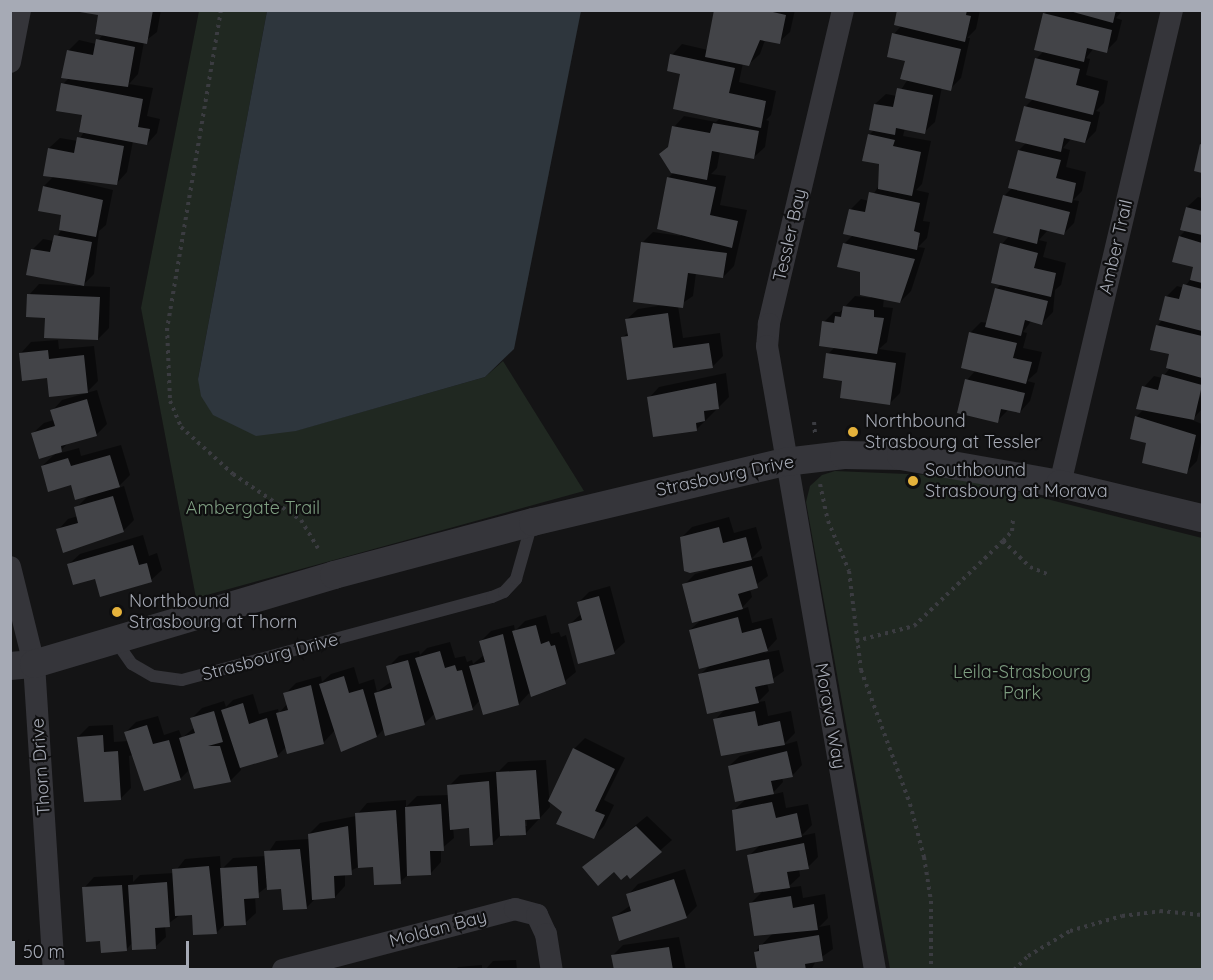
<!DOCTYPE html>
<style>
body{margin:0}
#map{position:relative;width:1213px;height:980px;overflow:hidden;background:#141415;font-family:Quicksand,sans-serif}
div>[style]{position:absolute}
.green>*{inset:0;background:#202821}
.water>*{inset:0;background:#2e363d}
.shadow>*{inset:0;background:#0007}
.building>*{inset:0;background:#434448}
.path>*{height:4px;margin-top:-2px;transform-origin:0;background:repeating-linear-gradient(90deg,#3b3c41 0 3px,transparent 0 7.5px)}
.service>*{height:12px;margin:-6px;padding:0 6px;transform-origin:6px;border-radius:6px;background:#35353a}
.minor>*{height:22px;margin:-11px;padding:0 11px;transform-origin:11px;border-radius:11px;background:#35353a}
.tertiary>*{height:28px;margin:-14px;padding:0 14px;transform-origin:14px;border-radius:14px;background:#35353a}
.dots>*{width:16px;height:16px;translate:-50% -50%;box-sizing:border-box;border:3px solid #0f0f10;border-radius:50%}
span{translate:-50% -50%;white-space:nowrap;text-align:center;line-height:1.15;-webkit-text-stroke:4.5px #0f0f10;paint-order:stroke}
.street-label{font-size:18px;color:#a6aab5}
.poi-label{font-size:18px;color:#a6aab5}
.left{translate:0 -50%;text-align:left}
.park-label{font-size:18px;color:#7e9e81}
.frame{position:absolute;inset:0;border:12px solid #a6aab5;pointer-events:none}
.scale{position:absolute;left:12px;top:941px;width:177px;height:27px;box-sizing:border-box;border:3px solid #a6aab5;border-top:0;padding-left:8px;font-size:18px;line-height:21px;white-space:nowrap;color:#a6aab5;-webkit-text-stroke:4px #0f0f10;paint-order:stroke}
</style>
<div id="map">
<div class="green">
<i style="clip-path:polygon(199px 11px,267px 11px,198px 379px,295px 431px,485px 377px,503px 361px,584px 491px,196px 598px,141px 308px)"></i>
<i style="clip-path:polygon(835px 471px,931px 475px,995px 486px,1202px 538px,1202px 969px,890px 969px,806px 502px,810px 486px,822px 475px)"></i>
</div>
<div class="water">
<i style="clip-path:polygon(267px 11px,581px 11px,514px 349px,485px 377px,296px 431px,256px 436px,213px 415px,201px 396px,198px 379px)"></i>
</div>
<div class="shadow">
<i style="clip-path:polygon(82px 10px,161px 10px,157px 32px,144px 42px,138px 74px,129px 84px,153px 88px,147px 116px,160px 119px,157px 133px,147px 144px,133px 141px,127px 172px,117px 183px,77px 175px,72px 180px,113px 190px,106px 225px,99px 231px,94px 274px,82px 286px,110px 287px,109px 328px,98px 339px,46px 317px,29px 295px,39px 284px,80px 286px,33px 249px,43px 239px,54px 241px,62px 229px,63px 214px,44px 186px,54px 176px,49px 148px,60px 138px,78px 141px,84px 132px,84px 114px,63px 84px,69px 78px,68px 51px,79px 40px,96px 44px,103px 34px,100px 14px)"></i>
<i style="clip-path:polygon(716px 10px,795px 10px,790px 32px,779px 42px,765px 40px,760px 54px,749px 64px,743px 63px,739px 82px,776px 91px,771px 115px,766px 120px,769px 121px,765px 147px,754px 157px,720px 151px,717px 168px,711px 174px,726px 176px,720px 205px,747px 210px,734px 266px,723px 277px,696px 273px,693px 296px,678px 306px,683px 338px,720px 333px,723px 356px,712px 367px,623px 337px,629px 332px,627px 319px,638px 309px,664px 305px,642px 243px,653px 232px,681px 236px,668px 178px,673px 173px,670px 145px,674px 127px,684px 116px,716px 122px,720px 118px,672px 55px,682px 44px,708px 50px)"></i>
<i style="clip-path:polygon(899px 10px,980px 10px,976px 29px,967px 38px,970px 38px,961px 78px,950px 89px,942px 87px,935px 122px,924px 132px,905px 128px,903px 136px,931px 141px,922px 184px,916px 190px,929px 193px,923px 221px,930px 222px,927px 238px,918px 247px,925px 248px,911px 291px,900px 302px,884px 298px,883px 307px,893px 308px,887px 342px,879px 349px,906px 353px,900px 393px,889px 404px,844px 380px,828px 354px,835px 347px,824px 322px,834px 312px,840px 312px,855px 296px,871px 298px,862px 271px,844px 244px,853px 235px,850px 210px,861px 199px,869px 201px,880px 184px,881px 163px,869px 135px,875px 129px,875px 104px,886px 94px,897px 96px,908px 79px,906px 60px,894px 34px,902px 25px)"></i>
<i style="clip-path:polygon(1048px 10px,1123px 10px,1116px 18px,1122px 20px,1117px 40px,1106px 51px,1094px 48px,1086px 58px,1090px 59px,1086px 75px,1108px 81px,1104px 103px,1096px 111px,1100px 112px,1096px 131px,1085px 142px,1072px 138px,1063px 148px,1070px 150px,1066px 167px,1086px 172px,1082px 191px,1073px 200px,1079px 201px,1074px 223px,1063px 234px,1048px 230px,1039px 240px,1047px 242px,1043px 257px,1066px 263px,1061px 285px,1055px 290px,1053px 312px,1042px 323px,1032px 320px,1023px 332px,1027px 333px,1023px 348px,1042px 352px,1037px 372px,1027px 381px,1035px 383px,1030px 401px,1020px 412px,1008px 410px,997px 421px,967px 380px,976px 370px,962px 367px,971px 332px,981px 322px,988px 323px,996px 289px,1002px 284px,1002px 244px,1010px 235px,1004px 196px,1013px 187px,1019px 150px,1027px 142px,1025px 107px,1033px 99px,1036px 59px,1044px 51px,1044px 14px)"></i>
<i style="clip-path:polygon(1198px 197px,1202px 198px,1202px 380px,1195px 409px,1202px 392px,1202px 409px,1192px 420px,1202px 424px,1202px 438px,1197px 461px,1186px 472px,1148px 442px,1132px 438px,1137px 416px,1144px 409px,1144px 387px,1154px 376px,1162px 378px,1170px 368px,1171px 353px,1152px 349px,1158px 325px,1163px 319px,1166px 297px,1177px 286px,1184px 288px,1192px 277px,1194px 266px,1180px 236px,1186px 230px,1187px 207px)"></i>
<i style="clip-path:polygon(58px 340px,59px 349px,94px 346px,98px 381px,86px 393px,49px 377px,21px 353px,31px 342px)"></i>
<i style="clip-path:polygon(726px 373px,729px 397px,697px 429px,649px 398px,659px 387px)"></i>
<i style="clip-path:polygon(97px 390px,107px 424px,96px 435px,69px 442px,57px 454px,79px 448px,81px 456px,121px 445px,130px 475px,116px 489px,124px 486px,134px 520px,123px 531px,58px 530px,68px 519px,78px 516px,76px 508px,90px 494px,42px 466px,57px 452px,33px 433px,44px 423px,54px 420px,52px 411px,62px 400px)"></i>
<i style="clip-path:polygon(729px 517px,734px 533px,756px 527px,762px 548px,751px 559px,762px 556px,768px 576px,750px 589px,752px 597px,740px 610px,748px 607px,752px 623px,772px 618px,777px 639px,764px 653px,779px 650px,784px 671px,767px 683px,769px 691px,758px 702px,765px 701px,768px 716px,791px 711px,795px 733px,783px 745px,797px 741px,802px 765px,792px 776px,782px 777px,783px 782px,771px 795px,783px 792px,786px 808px,808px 804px,812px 825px,801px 836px,815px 833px,818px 857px,808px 867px,799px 869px,800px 876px,787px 888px,801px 886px,803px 898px,825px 894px,828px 918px,819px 927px,830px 925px,833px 949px,816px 961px,811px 970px,758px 970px,755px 952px,773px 933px,751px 903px,764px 890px,749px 856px,761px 844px,733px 811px,746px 799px,729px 766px,740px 756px,765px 749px,715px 720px,725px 709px,700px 675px,710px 665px,690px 630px,703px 618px,684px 585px,695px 574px,709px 570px,681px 538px,692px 527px)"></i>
<i style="clip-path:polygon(143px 535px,149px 556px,157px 553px,162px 570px,151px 580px,96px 577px,69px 564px,80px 554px)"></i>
<i style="clip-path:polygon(610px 586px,625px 642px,614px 652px,569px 625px,581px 614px,579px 602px,589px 592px)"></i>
<i style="clip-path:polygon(546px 615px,551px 634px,559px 632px,561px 637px,566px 635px,576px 672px,555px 689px,532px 695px,531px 691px,519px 704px,480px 700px,472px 709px,435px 713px,425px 723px,386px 734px,385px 728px,377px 736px,335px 730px,324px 742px,287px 746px,277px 756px,240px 766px,241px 770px,230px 781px,190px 769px,180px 779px,135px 754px,129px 756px,131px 788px,121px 798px,78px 737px,89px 726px,113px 725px,114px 742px,128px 741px,125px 733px,136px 722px,158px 716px,164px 735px,179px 730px,182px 738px,195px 727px,192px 718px,202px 708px,224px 701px,226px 707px,233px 700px,253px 694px,259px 714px,278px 709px,279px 713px,288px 703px,285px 694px,296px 683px,321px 676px,322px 682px,331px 674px,354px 667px,359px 684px,374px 679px,377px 692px,392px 681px,388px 667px,399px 656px,419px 651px,420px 655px,427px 648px,450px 642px,455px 658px,465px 656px,467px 662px,472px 660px,473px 664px,484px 655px,481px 641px,491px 631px,514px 625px,515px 631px,525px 621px)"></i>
<i style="clip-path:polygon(585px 738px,625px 758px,604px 800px,614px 805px,604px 826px,593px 837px,564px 811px,574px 749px)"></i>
<i style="clip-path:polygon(evenodd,546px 760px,550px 807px,526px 833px,501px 835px,493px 843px,470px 827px,453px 828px,454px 838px,441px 849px,441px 862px,431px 873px,408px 875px,400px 882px,375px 866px,358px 867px,345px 874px,345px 886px,335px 897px,316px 898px,306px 908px,283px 888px,268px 886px,255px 896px,256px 913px,245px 923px,224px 925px,217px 932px,193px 913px,180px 915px,165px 926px,166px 937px,155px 947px,133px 942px,126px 950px,101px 940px,84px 888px,94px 877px,133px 875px,133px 882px,140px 875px,174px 873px,185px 859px,220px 856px,221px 870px,233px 858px,266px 856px,276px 841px,309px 839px,309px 834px,320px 823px,356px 816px,367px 803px,406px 800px,406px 807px,417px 796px,450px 795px,449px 786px,460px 775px,499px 771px,508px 762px,546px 760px,523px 813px,526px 813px,527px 826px,524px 826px,523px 813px)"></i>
<i style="clip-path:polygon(647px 816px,672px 840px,630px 877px,615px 870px,584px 867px)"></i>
<i style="clip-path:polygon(685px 869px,697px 906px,686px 917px,614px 917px,631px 905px,628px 895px,638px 884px)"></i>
<i style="clip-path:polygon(679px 937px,686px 970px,615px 970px,613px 955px,623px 945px)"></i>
<i style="clip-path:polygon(516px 960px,517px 970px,485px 970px,493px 961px)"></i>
<i style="clip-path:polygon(482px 965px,482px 970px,455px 970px,458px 967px)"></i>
</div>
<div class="building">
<i style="clip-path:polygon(153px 10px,147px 44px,95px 34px,98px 15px,80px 12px)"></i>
<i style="clip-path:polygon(714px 10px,764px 10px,786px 15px,780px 44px,760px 40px,749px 66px,705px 57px)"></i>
<i style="clip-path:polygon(897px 10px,967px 10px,966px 15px,971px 16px,965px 42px,894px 25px)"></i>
<i style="clip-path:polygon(1066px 10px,1116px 10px,1113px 23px)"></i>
<i style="clip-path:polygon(1043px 13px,1112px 30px,1107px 53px,1087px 48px,1084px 62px,1034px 50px)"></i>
<i style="clip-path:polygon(892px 33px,961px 49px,951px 91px,900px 79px,905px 61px,887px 57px)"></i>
<i style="clip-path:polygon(96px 39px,135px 47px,128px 87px,61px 78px,67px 50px,93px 55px)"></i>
<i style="clip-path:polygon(670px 54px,735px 68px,729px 93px,766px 101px,761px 128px,673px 109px,680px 74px,667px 71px)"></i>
<i style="clip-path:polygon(1035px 58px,1080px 69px,1076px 85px,1099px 91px,1093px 115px,1025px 98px)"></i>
<i style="clip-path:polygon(61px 83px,143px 99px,138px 127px,150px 129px,147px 145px,79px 132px,82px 115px,56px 111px)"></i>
<i style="clip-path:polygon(897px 88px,933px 95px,925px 134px,896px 128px,895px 135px,869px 130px,874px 104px,893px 107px)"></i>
<i style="clip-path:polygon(1024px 106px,1091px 122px,1085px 143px,1064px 138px,1061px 152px,1015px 141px)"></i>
<i style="clip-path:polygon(713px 123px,759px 131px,754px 159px,712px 151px,707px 180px,671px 173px,659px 154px,668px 147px,672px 126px,710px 133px)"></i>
<i style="clip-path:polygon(868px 134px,895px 140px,893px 146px,921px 152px,912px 196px,878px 189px,879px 164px,862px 161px)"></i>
<i style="clip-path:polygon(77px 137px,124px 146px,117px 185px,43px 176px,48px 148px,74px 153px)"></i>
<i style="clip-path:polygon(1200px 144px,1202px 145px,1202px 173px,1194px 171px)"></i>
<i style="clip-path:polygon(1018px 150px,1061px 160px,1056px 178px,1076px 183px,1072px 203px,1008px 188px)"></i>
<i style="clip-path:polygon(667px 177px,716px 187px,710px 215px,738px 221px,732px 248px,657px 229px)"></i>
<i style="clip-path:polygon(43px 186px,103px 200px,96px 237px,59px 230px,61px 215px,38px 211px)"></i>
<i style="clip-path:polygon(869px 192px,920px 203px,914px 231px,920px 233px,917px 250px,843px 234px,849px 209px,865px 212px)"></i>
<i style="clip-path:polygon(1003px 195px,1070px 212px,1064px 235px,1040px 229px,1037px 244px,993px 233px)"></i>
<i style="clip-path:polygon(1186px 207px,1202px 211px,1202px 235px,1180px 230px)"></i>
<i style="clip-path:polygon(54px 235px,92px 242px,84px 286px,26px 275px,31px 249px,50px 252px)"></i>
<i style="clip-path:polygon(1179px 236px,1202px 243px,1202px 283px,1190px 280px,1193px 267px,1172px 262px)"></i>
<i style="clip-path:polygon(641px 242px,727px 253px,723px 278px,688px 273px,683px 308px,633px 302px)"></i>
<i style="clip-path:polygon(843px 243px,915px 259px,900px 303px,860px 295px,860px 272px,837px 267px)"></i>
<i style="clip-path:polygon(1000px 243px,1038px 253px,1034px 268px,1056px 273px,1051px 297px,991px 283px)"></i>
<i style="clip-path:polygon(1183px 284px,1202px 289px,1202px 331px,1159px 320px,1165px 296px,1179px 299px)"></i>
<i style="clip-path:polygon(995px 288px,1048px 301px,1042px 325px,1025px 320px,1021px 336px,985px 327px)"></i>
<i style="clip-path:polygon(27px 294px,100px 297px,98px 340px,44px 338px,45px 318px,26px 317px)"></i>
<i style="clip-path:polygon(843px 306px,874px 310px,874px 317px,884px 318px,877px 354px,819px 346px,822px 321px,834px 323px,835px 316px,841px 317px)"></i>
<i style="clip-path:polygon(668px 313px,673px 348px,709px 343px,713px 368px,627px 380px,621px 337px,628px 336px,625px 319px)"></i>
<i style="clip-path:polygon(1156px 325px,1202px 336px,1202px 378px,1166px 368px,1169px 354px,1150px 350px)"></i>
<i style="clip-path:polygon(969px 332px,1017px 343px,1013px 358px,1032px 362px,1026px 384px,961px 368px)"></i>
<i style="clip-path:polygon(48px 350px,49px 359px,84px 355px,88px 393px,49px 397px,47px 378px,22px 381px,19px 353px)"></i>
<i style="clip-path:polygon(826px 353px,896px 363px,890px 405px,840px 398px,842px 381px,823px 378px)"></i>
<i style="clip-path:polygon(1162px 374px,1202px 385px,1194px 420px,1136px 409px,1142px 386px,1158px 390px)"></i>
<i style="clip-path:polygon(965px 379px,1025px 393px,1020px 413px,1001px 409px,998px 423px,957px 413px)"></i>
<i style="clip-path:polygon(716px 383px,719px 409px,704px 411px,705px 421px,696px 423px,697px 431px,653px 437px,647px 397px)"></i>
<i style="clip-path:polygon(87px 399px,97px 436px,61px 446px,62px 452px,39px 459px,31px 433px,55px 426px,50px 410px)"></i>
<i style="clip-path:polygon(1135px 416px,1196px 435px,1187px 474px,1142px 463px,1146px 443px,1130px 439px)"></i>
<i style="clip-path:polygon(110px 455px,120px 487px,75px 500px,71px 485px,48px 492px,41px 466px,68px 458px,71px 466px)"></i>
<i style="clip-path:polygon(113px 496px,124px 532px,63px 553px,56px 529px,78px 523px,74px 507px)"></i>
<i style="clip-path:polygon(719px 527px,723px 543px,746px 537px,752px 560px,690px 573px,684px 571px,680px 537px)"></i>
<i style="clip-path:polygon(133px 545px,139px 565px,147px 563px,152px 582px,100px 597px,95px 579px,73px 585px,67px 564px)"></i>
<i style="clip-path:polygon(752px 566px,758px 588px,738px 594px,743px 609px,692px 623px,682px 584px)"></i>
<i style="clip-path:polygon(599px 596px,615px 654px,578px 664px,568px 624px,582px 620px,577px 602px)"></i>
<i style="clip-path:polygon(738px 617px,742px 633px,761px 628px,768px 651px,699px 669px,689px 630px)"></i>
<i style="clip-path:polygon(536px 625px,541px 644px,549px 641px,551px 646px,555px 645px,566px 684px,531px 697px,512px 631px)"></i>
<i style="clip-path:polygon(503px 634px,519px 705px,483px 715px,469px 666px,485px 662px,479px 641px)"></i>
<i style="clip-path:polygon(440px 651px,445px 668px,455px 665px,457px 671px,462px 670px,473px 710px,436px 720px,415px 658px)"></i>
<i style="clip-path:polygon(769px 659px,774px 683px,755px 687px,759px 703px,707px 714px,698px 674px)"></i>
<i style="clip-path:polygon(408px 660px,425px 725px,385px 736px,374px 693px,392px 688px,386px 666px)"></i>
<i style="clip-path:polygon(344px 676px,349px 693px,363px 689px,377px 737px,341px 752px,319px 684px)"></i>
<i style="clip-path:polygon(311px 685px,324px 744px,287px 754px,276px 713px,288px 710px,283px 693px)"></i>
<i style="clip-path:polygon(243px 703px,249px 724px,267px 718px,278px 757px,240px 768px,221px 710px)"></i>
<i style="clip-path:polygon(214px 711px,223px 742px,208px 746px,220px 746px,231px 782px,194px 789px,179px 738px,195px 733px,190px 718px)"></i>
<i style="clip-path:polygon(755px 711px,758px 726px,780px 721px,785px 745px,721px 756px,713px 719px)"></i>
<i style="clip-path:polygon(147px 725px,153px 744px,169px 740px,181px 780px,144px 791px,124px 732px)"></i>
<i style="clip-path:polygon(103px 735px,104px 752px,118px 751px,121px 800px,84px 802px,77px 737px)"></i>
<i style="clip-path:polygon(573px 748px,615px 769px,595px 811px,605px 815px,594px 839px,556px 824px,562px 812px,548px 801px)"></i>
<i style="clip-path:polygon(787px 751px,793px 777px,771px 781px,774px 794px,735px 802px,728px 766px)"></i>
<i style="clip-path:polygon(536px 770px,540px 819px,525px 820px,526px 835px,500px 836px,496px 772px)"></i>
<i style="clip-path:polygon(489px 781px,493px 845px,470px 846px,469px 828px,450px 830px,447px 785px)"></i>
<i style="clip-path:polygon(772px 802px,776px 818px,797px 813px,802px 837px,736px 851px,732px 810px)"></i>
<i style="clip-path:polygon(441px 804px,444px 851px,430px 851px,431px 875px,407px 876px,405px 807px)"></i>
<i style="clip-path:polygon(396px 810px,401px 884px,374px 885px,373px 867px,358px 868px,355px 813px)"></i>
<i style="clip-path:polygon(348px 826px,352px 875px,334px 876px,335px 898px,312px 900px,308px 834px)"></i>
<i style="clip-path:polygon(636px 826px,662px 852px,630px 879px,627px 875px,621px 880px,614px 872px,598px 886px,582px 867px)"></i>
<i style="clip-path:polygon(804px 843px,809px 869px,787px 872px,790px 888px,754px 893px,747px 855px)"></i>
<i style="clip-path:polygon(300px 849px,307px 909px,283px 910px,281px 889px,267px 890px,264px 851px)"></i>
<i style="clip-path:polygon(209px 866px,217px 934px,193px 935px,192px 915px,175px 916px,172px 869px)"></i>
<i style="clip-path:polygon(257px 866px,259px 898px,244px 899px,246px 925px,224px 926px,220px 868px)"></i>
<i style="clip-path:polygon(674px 879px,687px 918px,619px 941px,612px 917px,631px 911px,626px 894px)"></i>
<i style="clip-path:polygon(167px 882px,170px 927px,155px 928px,156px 949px,132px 950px,128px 885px)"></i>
<i style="clip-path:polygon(122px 885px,127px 951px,101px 953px,100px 941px,86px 942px,82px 887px)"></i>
<i style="clip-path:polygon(791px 896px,793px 908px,814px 904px,818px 930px,754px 936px,749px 903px)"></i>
<i style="clip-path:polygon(819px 935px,823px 961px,805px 964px,806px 970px,757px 970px,754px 952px,759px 951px,759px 945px)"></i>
<i style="clip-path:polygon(669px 947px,673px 970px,614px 970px,611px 955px)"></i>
</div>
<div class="path">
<i style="left:221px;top:10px;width:323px;rotate:99.6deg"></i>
<i style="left:167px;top:328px;width:73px;rotate:87.6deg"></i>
<i style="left:170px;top:401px;width:28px;rotate:67deg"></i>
<i style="left:181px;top:427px;width:70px;rotate:42.1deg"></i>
<i style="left:233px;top:474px;width:82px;rotate:34.1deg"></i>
<i style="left:301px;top:520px;width:33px;rotate:59deg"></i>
<i style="left:814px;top:422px;width:12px;rotate:85deg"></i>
<i style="left:820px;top:484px;width:38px;rotate:78deg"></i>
<i style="left:828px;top:521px;width:54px;rotate:67.2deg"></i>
<i style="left:849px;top:571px;width:100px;rotate:83.1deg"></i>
<i style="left:861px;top:670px;width:143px;rotate:69.9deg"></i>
<i style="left:910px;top:804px;width:55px;rotate:75.2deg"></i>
<i style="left:924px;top:857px;width:45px;rotate:81deg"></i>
<i style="left:931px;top:901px;width:69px;rotate:90deg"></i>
<i style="left:1003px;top:541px;width:37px;rotate:44deg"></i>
<i style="left:1030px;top:567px;width:22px;rotate:22deg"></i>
<i style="left:856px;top:641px;width:60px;rotate:-14.5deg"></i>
<i style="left:914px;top:626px;width:123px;rotate:-43.7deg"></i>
<i style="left:1003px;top:541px;width:13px;rotate:-48deg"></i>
<i style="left:1012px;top:531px;width:12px;rotate:-85deg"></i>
<i style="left:1014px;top:970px;width:20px;rotate:-45deg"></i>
<i style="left:1028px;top:956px;width:49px;rotate:-30.8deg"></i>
<i style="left:1070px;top:931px;width:54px;rotate:-16.1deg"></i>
<i style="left:1122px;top:916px;width:38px;rotate:-7deg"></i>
<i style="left:1160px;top:911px;width:42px;rotate:5.4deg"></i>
</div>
<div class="service">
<i style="left:115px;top:640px;width:29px;rotate:55deg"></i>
<i style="left:132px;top:664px;width:24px;rotate:30deg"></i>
<i style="left:153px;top:676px;width:29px;rotate:8deg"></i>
<i style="left:182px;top:680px;width:321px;rotate:-15deg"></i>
<i style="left:492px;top:597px;width:13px;rotate:-23deg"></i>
<i style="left:504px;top:592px;width:18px;rotate:-47deg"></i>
<i style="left:516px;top:579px;width:58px;rotate:-74.1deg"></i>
</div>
<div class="minor">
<i style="left:843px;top:10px;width:323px;rotate:103.3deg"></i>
<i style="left:769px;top:324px;width:22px;rotate:95deg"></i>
<i style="left:767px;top:346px;width:633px;rotate:80.18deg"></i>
<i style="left:10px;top:62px;width:53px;rotate:-79.1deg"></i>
<i style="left:1060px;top:484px;width:487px;rotate:-76.7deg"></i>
<i style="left:10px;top:567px;width:100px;rotate:76.1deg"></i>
<i style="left:34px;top:664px;width:307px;rotate:86.3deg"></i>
<i style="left:283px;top:970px;width:240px;rotate:-14.7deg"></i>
<i style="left:515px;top:909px;width:23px;rotate:15deg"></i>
<i style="left:537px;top:915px;width:21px;rotate:65deg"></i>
<i style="left:546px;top:934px;width:36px;rotate:81deg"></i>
</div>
<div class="tertiary">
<i style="left:10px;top:666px;width:24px;rotate:-5deg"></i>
<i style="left:34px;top:664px;width:313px;rotate:-16.5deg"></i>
<i style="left:334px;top:575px;width:206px;rotate:-14.9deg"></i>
<i style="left:533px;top:522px;width:259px;rotate:-13.4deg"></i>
<i style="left:785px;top:462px;width:59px;rotate:-6.8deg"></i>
<i style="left:844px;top:455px;width:57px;rotate:1deg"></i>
<i style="left:901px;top:456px;width:161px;rotate:10deg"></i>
<i style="left:1060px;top:484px;width:146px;rotate:13.5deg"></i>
</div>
<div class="dots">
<i style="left:853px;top:432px;background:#e5b23b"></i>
<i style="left:913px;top:481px;background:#e5b23b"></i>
<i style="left:117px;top:612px;background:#e5b23b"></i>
</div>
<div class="street-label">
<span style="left:790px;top:235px;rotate:-77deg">Tessler Bay</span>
<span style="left:1116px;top:247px;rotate:-77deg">Amber Trail</span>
<span style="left:725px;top:476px;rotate:-12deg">Strasbourg Drive</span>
<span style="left:270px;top:657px;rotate:-15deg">Strasbourg Drive</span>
<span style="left:830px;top:716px;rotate:80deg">Morava Way</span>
<span style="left:41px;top:767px;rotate:-94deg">Thorn Drive</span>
<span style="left:438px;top:929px;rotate:-15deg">Moldan Bay</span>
</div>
<div class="poi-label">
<span class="left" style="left:865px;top:432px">Northbound<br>Strasbourg at Tessler</span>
<span class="left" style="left:925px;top:481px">Southbound<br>Strasbourg at Morava</span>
<span class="left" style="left:129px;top:612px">Northbound<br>Strasbourg at Thorn</span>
</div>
<div class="park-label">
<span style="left:253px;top:508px">Ambergate Trail</span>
<span style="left:1022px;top:683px">Leila-Strasbourg<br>Park</span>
</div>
<div class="frame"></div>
<div class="scale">50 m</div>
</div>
